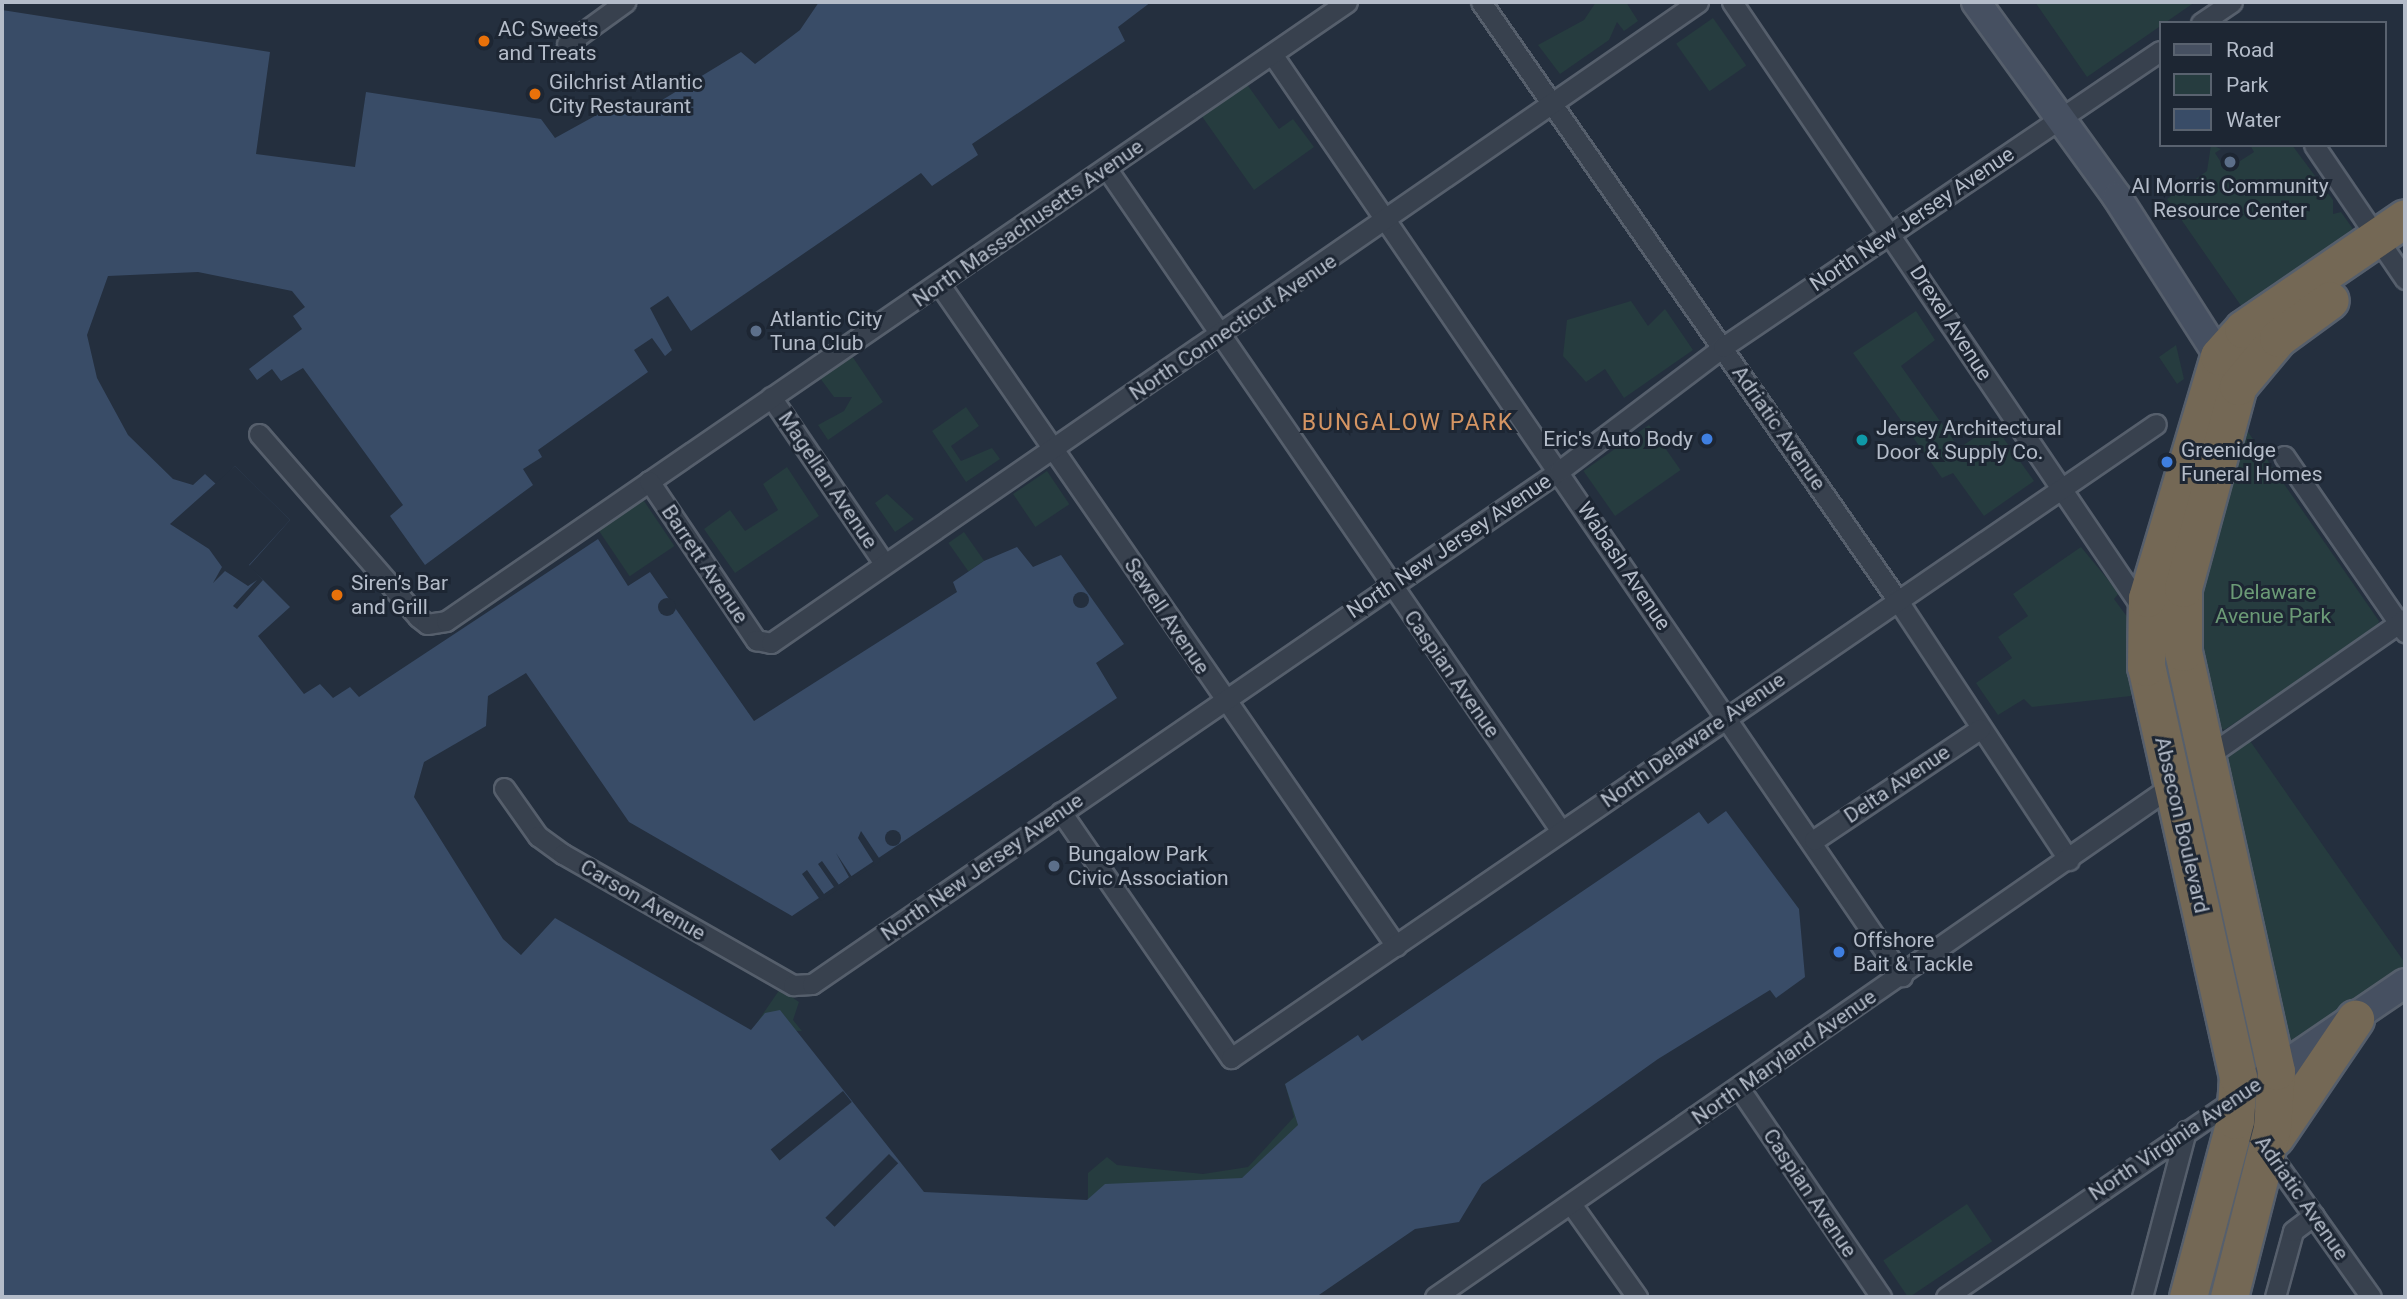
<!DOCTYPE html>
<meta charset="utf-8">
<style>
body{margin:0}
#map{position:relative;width:2407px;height:1299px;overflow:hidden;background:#242f3e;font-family:Roboto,sans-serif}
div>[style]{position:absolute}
.green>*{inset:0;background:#263c3f;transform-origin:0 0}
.water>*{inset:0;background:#394c67}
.pier>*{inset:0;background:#242f3e;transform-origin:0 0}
.round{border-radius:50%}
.roads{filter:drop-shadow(2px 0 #565f6c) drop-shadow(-2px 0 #565f6c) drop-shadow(0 2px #565f6c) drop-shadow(0 -2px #565f6c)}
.street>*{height:19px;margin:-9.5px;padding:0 9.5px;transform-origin:9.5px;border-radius:9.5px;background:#38414e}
.secondary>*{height:28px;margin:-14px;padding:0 14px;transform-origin:14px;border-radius:14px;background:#465061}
.highway>*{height:37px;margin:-18.5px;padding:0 18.5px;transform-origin:18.5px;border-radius:18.5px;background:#746855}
.dots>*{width:19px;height:19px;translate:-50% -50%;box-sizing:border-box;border:4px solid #1d2633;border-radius:50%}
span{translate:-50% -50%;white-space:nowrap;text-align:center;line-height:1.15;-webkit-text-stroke:6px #1d2633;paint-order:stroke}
.poi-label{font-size:21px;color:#b4bcc9}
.left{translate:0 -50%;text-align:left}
.right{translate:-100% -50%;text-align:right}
.street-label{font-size:21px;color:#b4bcc9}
.park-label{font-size:21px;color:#6b9a76}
.neighbourhood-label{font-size:23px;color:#d59563;letter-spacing:2px}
.frame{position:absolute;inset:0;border:4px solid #b4bcc9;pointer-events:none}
.legend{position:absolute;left:2159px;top:21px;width:228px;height:126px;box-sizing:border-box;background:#1d2633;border:2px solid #59626f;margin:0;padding:9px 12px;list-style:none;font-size:21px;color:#b4bcc9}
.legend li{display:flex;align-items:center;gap:14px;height:35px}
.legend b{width:35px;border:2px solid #59626f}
</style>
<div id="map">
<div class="green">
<i style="clip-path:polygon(1596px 2px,1626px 2px,1638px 21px,1624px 31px,1617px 22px,1609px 40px,1560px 74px,1538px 45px,1584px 20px)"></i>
<i style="clip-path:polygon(2035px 2px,2195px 2px,2087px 77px)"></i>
<i style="left:1713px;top:18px;width:58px;height:45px;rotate:55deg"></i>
<i style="clip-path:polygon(1246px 83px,1279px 129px,1293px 119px,1314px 147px,1254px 190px,1201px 115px)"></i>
<i style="clip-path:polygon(2211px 145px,2221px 149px,2215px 153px,2226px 170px,2254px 152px,2250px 145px,2292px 145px,2333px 200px,2333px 214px,2341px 212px,2353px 229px,2244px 310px,2167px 199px,2207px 171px)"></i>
<i style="clip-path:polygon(1631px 301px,1648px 326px,1665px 309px,1693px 350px,1624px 398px,1605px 369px,1586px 382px,1563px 356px,1567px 320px)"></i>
<i style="clip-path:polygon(1916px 311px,1935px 340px,1901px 366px,1959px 448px,1994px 425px,2034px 481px,1984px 516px,1953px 473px,1942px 478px,1853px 353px)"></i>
<i style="clip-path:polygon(2176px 345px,2184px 379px,2177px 384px,2159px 357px)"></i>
<i style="clip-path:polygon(852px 356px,883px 402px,828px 440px,818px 425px,844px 411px,852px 397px,834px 397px,820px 378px)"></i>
<i style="clip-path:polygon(966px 407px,979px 426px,951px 446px,961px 461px,992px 448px,1000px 459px,966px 482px,932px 431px)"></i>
<i style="left:1649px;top:425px;width:55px;height:80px;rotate:55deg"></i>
<i style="clip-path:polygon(2246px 429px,2379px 621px,2376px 630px,2224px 730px,2215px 723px,2193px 634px,2195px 594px,2237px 433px)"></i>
<i style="clip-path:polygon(787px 467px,819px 516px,735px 573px,704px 529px,730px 510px,745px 531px,778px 510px,763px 484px)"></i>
<i style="left:1047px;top:471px;width:40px;height:41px;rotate:56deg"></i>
<i style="clip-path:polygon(887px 494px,914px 519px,895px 532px,875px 503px)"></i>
<i style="left:642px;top:498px;width:58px;height:54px;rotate:56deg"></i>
<i style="left:964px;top:532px;width:35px;height:19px;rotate:55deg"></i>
<i style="clip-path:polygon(2081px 547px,2119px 593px,2114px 599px,2131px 622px,2131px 696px,2032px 707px,2024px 699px,1998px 715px,1976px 683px,2012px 658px,1998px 637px,2028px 616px,2013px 594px)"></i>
<i style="clip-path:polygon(2248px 738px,2405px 963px,2405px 971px,2291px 1051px,2223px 753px)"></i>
<i style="clip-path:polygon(780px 989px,799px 1002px,793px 1020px,802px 1031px,752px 1030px)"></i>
<i style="clip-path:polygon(1312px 1066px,1318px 1082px,1281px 1184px,1088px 1200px,1088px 1173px,1107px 1157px,1117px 1165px,1203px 1174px,1248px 1167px,1294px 1117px,1285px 1084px)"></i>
<i style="left:1967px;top:1204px;width:45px;height:101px;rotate:56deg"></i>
</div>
<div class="water">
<i style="clip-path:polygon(819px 2px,1151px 2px,1118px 27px,1125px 41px,972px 144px,978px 155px,932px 186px,921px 173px,691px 331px,668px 296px,650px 308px,672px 350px,665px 356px,652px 338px,634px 350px,648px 372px,538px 450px,542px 457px,523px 469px,533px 485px,425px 565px,390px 516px,403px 505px,303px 368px,281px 381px,272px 369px,257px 380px,249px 369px,302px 329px,293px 316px,305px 307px,292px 291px,198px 272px,108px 276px,87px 335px,97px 378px,128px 435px,173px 479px,193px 485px,205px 474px,217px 485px,235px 466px,290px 520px,249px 566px,290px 607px,258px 636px,304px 694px,320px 684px,333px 698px,350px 687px,359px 697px,598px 539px,628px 586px,650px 572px,754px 721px,957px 592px,953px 582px,984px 561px,1017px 547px,1033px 567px,1061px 555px,1124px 644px,1096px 663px,1117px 698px,792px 916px,629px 822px,526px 673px,488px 696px,486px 726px,424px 762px,414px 797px,503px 939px,521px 955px,555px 918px,751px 1030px,765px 1013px,780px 1010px,924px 1192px,1087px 1200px,1105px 1184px,1242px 1178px,1298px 1125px,1285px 1084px,1358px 1035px,1362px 1041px,1699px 812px,1708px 824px,1726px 811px,1799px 909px,1805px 977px,1776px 998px,1770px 990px,1658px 1059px,1482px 1184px,1459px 1222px,1415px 1229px,1316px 1297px,2px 1297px,2px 10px,270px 52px,256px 154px,355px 167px,366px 92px,541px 119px,555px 138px,613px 106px,649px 108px,741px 52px,755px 64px,800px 30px)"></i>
</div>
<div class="pier">
<i style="clip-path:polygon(235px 466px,290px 520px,249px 565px,263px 580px,237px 609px,233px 606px,257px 580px,248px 586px,225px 571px,213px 583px,222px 567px,209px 549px,170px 524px)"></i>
<i class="round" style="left:1073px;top:592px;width:16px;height:16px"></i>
<i class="round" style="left:658px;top:598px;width:18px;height:18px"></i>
<i class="round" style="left:885px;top:830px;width:16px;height:16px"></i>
<i style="clip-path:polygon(861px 831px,881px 861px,821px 901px,802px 874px,807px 870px,824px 894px,834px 887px,818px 864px,822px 861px,839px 885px,849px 877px,836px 853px,852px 877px,874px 863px,858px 838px)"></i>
<i style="left:843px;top:1091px;width:14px;height:93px;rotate:51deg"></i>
<i style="left:889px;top:1154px;width:13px;height:90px;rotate:45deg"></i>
</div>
<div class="roads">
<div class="street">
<i style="left:1481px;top:2px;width:726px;rotate:55.15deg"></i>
<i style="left:1896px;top:598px;width:314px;rotate:56.6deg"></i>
<i style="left:1732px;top:2px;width:735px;rotate:55.92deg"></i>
<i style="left:2201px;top:23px;width:37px;rotate:-34deg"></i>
<i style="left:567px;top:44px;width:72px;rotate:-35.9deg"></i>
<i style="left:1272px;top:54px;width:1117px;rotate:55.66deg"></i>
<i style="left:2314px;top:145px;width:162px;rotate:55.8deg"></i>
<i style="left:1107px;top:169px;width:803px;rotate:55.56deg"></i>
<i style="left:940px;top:285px;width:803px;rotate:55.4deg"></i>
<i style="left:771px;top:397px;width:201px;rotate:55.8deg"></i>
<i style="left:259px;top:434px;width:242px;rotate:49deg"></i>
<i style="left:418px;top:617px;width:11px;rotate:38deg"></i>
<i style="left:427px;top:624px;width:19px;rotate:-9deg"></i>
<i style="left:446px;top:621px;width:1093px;rotate:-34.49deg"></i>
<i style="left:2284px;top:456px;width:214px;rotate:55.5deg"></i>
<i style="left:649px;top:481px;width:192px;rotate:56.1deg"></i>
<i style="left:756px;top:640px;width:15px;rotate:11deg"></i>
<i style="left:771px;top:643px;width:1127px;rotate:-34.66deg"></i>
<i style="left:2202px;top:760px;width:247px;rotate:-34.8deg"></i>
<i style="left:504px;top:788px;width:59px;rotate:54.7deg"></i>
<i style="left:538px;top:836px;width:31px;rotate:36deg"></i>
<i style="left:563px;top:854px;width:265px;rotate:29.7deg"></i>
<i style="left:793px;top:985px;width:19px;rotate:-3deg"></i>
<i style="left:812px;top:984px;width:906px;rotate:-34.48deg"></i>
<i style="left:1559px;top:471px;width:206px;rotate:-37.1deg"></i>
<i style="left:1723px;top:347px;width:528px;rotate:-34.11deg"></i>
<i style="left:1061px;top:812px;width:299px;rotate:55.4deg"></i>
<i style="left:1231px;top:1058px;width:1121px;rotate:-34.43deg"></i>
<i style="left:1814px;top:840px;width:200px;rotate:-33.8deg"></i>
<i style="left:1739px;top:1088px;width:253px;rotate:55.8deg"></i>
<i style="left:1571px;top:1204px;width:114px;rotate:54.6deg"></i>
<i style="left:1435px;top:1297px;width:903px;rotate:-34.76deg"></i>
<i style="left:1946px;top:1297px;width:354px;rotate:-34.4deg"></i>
<i style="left:2238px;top:1097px;width:43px;rotate:64deg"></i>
<i style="left:2257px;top:1136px;width:197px;rotate:54.7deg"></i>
<i style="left:2142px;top:1297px;width:172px;rotate:-75.2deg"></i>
<i style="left:2275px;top:1297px;width:68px;rotate:-74.7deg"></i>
<i style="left:2293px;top:1231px;width:26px;rotate:-37deg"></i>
</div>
<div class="secondary">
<i style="left:1976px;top:2px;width:241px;rotate:54.1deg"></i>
<i style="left:2117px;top:197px;width:208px;rotate:57.4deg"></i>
<i style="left:2261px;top:1081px;width:174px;rotate:-34.2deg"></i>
</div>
<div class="highway">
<i style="left:2275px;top:1137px;width:143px;rotate:-55.9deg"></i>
<i style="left:2188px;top:1297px;width:183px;rotate:-75.1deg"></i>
<i style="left:2235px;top:1120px;width:43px;rotate:-86deg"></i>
<i style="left:2238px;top:1077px;width:420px;rotate:-102.6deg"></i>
<i style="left:2146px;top:667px;width:69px;rotate:-89.2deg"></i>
<i style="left:2147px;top:598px;width:252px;rotate:-73.4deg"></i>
<i style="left:2219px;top:356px;width:36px;rotate:-48deg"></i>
<i style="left:2243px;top:329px;width:196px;rotate:-34.4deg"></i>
<i style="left:2229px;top:1297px;width:174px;rotate:-75.7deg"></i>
<i style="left:2272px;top:1128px;width:57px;rotate:-86deg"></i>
<i style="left:2276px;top:1071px;width:429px;rotate:-102.5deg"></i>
<i style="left:2183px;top:652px;width:64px;rotate:-90deg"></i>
<i style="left:2183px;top:588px;width:209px;rotate:-74.8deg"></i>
<i style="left:2238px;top:386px;width:62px;rotate:-50.2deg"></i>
<i style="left:2278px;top:338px;width:64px;rotate:-36.2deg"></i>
</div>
</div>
<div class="dots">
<i style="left:484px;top:41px;background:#e8710a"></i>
<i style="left:535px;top:94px;background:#e8710a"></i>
<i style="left:2230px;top:162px;background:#5c6f8a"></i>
<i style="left:756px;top:331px;background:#5c6f8a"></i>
<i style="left:1707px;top:439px;background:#3f7fe0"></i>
<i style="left:1862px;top:440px;background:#0f9aa8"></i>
<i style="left:2167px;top:462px;background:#3f7fe0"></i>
<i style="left:337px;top:595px;background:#e8710a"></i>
<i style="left:1054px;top:866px;background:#5c6f8a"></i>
<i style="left:1839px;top:952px;background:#3f7fe0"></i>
</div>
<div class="poi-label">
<span class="left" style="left:498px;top:41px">AC Sweets<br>and Treats</span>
<span class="left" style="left:549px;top:94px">Gilchrist Atlantic<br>City Restaurant</span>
<span style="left:2230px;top:198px">Al Morris Community<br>Resource Center</span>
<span class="left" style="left:770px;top:331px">Atlantic City<br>Tuna Club</span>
<span class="left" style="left:1876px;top:440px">Jersey Architectural<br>Door &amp; Supply Co.</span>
<span class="right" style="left:1693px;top:439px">Eric's Auto Body</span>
<span class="left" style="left:2181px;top:462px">Greenidge<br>Funeral Homes</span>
<span class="left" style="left:351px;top:595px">Siren’s Bar<br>and Grill</span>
<span class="left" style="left:1068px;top:866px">Bungalow Park<br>Civic Association</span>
<span class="left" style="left:1853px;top:952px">Offshore<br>Bait &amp; Tackle</span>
</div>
<div class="street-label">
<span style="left:1912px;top:219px;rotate:-34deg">North New Jersey Avenue</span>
<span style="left:1028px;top:223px;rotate:-35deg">North Massachusetts Avenue</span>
<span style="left:1951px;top:323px;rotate:57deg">Drexel Avenue</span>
<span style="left:1233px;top:327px;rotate:-34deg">North Connecticut Avenue</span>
<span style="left:1779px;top:428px;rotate:55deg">Adriatic Avenue</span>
<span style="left:828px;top:480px;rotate:56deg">Magellan Avenue</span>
<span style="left:1449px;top:546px;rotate:-34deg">North New Jersey Avenue</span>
<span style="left:705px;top:564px;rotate:56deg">Barrett Avenue</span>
<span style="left:1624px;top:566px;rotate:56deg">Wabash Avenue</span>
<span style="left:1167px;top:616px;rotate:56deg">Sewell Avenue</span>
<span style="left:1452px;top:674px;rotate:55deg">Caspian Avenue</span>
<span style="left:1693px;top:740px;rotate:-35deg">North Delaware Avenue</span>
<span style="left:1897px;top:784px;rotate:-34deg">Delta Avenue</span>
<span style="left:2182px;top:825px;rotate:77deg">Absecon Boulevard</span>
<span style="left:982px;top:867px;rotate:-35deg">North New Jersey Avenue</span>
<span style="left:643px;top:900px;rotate:30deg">Carson Avenue</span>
<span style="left:1784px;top:1057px;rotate:-35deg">North Maryland Avenue</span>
<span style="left:2175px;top:1139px;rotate:-34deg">North Virginia Avenue</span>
<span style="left:1810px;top:1193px;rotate:56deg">Caspian Avenue</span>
<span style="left:2302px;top:1198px;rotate:55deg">Adriatic Avenue</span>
</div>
<div class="park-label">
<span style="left:2273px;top:604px">Delaware<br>Avenue Park</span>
</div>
<div class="neighbourhood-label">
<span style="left:1408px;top:423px">BUNGALOW PARK</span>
</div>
<div class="frame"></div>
<ul class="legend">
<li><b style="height:9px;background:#465061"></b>Road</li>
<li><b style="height:19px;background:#263c3f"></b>Park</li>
<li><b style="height:19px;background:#394c67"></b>Water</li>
</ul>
</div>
